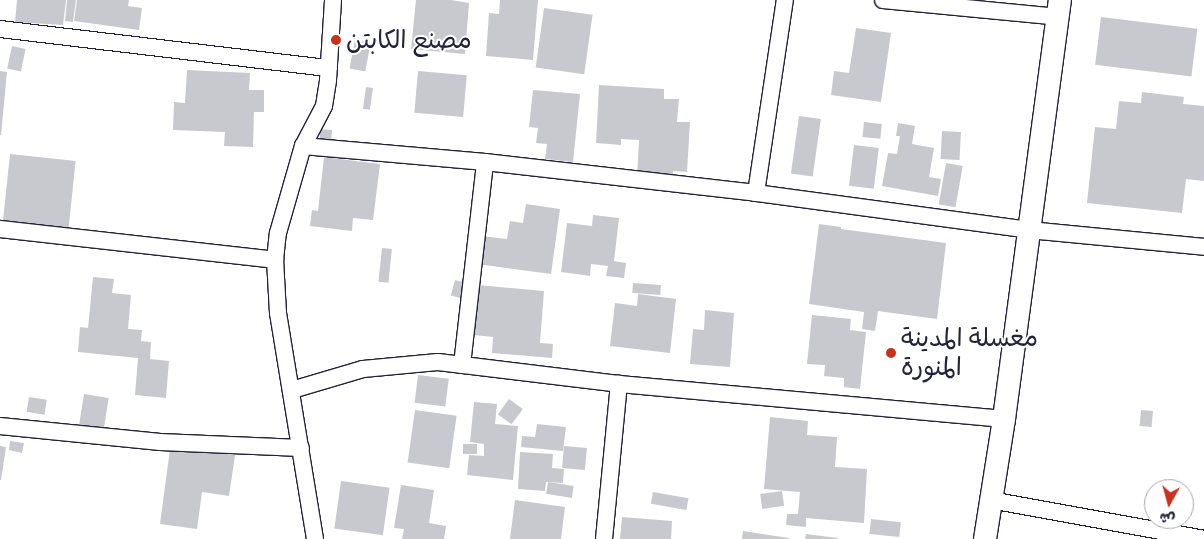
<!DOCTYPE html>
<meta charset="utf-8">
<style>
body{margin:0}
#map{position:relative;width:1204px;height:539px;overflow:hidden;background:#fff;font-family:Caveat,"Playpen Sans Arabic",sans-serif}
div>[style]{position:absolute}
.building>*{inset:0;background:#c8c8cf;transform-origin:0 0}
.roads{filter:drop-shadow(1px 0 #22223b) drop-shadow(-1px 0 #22223b) drop-shadow(0 1px #22223b) drop-shadow(0 -1px #22223b)}
.street>*{height:16px;margin:-8px;padding:0 8px;transform-origin:8px;border-radius:8px;background:#fff}
.secondary>*{height:22px;margin:-11px;padding:0 11px;transform-origin:11px;border-radius:11px;background:#fff}
.dots>*{width:14px;height:14px;translate:-50% -50%;box-sizing:border-box;border:2px solid #fff;border-radius:50%}
span{translate:-50% -50%;white-space:nowrap;text-align:center;line-height:1.15;-webkit-text-stroke:4px #fff;paint-order:stroke}
.poi-label{font-size:25px;color:#22223b}
.left{translate:0 -50%;text-align:left}
.north{position:absolute;left:1144px;top:479px;width:50px;height:50px;box-sizing:border-box;background:#fff;border:1px solid #a7a7b1;border-radius:50%;rotate:187deg;font-size:14px;font-weight:700;line-height:20px;text-align:center;color:#22223b}
.north::after{content:'';display:block;margin:auto;width:18px;height:22px;background:#c8321e;clip-path:polygon(50% 0,100% 100%,50% 72%,0 100%)}
</style>
<div id="map">
<div class="building">
<i style="clip-path:polygon(17px 0,66px 0,63px 25px,15px 22px)"></i>
<i style="clip-path:polygon(67px 0,76px 0,73px 22px,65px 21px)"></i>
<i style="clip-path:polygon(77px 0,129px 0,128px 6px,142px 8px,139px 30px,74px 21px)"></i>
<i style="clip-path:polygon(416px 0,451px 0,469px 3px,465px 54px,411px 49px)"></i>
<i style="clip-path:polygon(500px 0,538px 0,533px 60px,486px 56px,489px 13px,499px 14px)"></i>
<i style="left:544px;top:8px;width:49px;height:60px;rotate:8deg"></i>
<i style="left:1101px;top:17px;width:97px;height:48px;rotate:7deg"></i>
<i style="clip-path:polygon(856px 28px,891px 33px,881px 102px,831px 95px,834px 71px,849px 73px)"></i>
<i style="left:355px;top:40px;width:16px;height:29px;rotate:11deg"></i>
<i style="left:12px;top:46px;width:14px;height:23px;rotate:12deg"></i>
<i style="clip-path:polygon(187px 70px,250px 73px,249px 90px,264px 90px,264px 112px,254px 112px,253px 147px,224px 146px,225px 132px,173px 130px,174px 102px,185px 103px)"></i>
<i style="clip-path:polygon(0 71px,7px 72px,1px 135px,0 135px)"></i>
<i style="left:418px;top:71px;width:49px;height:42px;rotate:5deg"></i>
<i style="clip-path:polygon(599px 85px,664px 89px,664px 99px,679px 99px,677px 122px,690px 122px,687px 172px,673px 171px,672px 178px,637px 177px,639px 140px,621px 139px,621px 145px,596px 143px)"></i>
<i style="left:366px;top:87px;width:7px;height:22px;rotate:8deg"></i>
<i style="clip-path:polygon(533px 90px,580px 94px,573px 162px,545px 159px,547px 144px,536px 143px,538px 128px,529px 127px)"></i>
<i style="clip-path:polygon(1142px 92px,1184px 97px,1183px 104px,1204px 106px,1204px 181px,1186px 179px,1182px 213px,1087px 203px,1095px 127px,1116px 129px,1119px 101px,1141px 103px)"></i>
<i style="left:799px;top:116px;width:22px;height:58px;rotate:8deg"></i>
<i style="left:864px;top:122px;width:18px;height:15px;rotate:6deg"></i>
<i style="clip-path:polygon(898px 123px,915px 126px,912px 144px,934px 148px,929px 177px,941px 179px,938px 196px,882px 186px,888px 153px,897px 154px,900px 136px,896px 136px)"></i>
<i style="clip-path:polygon(320px 129px,332px 130px,331px 142px,320px 142px)"></i>
<i style="left:942px;top:131px;width:19px;height:28px;rotate:3deg"></i>
<i style="left:854px;top:145px;width:25px;height:41px;rotate:7deg"></i>
<i style="left:10px;top:154px;width:66px;height:74px;rotate:6deg"></i>
<i style="clip-path:polygon(324px 157px,380px 164px,373px 220px,353px 218px,352px 231px,310px 226px,312px 210px,318px 211px)"></i>
<i style="left:946px;top:163px;width:17px;height:42px;rotate:10deg"></i>
<i style="clip-path:polygon(526px 204px,560px 209px,551px 274px,477px 264px,481px 236px,507px 239px,510px 221px,523px 223px)"></i>
<i style="clip-path:polygon(593px 215px,619px 218px,614px 261px,626px 263px,624px 278px,606px 276px,608px 266px,591px 264px,590px 276px,561px 272px,567px 223px,592px 226px)"></i>
<i style="clip-path:polygon(819px 224px,841px 227px,841px 229px,946px 243px,937px 319px,878px 311px,875px 331px,862px 329px,864px 312px,809px 304px)"></i>
<i style="left:382px;top:248px;width:10px;height:34px;rotate:6deg"></i>
<i style="clip-path:polygon(93px 277px,114px 279px,112px 293px,131px 295px,128px 329px,142px 330px,141px 341px,151px 342px,150px 359px,169px 361px,166px 398px,135px 395px,138px 358px,78px 352px,80px 327px,88px 328px)"></i>
<i style="left:455px;top:280px;width:11px;height:16px;rotate:15deg"></i>
<i style="left:633px;top:283px;width:28px;height:10px;rotate:4deg"></i>
<i style="clip-path:polygon(478px 285px,544px 291px,540px 343px,553px 344px,552px 358px,492px 353px,493px 337px,474px 335px)"></i>
<i style="clip-path:polygon(638px 294px,676px 299px,670px 353px,610px 346px,615px 303px,637px 306px)"></i>
<i style="clip-path:polygon(705px 310px,734px 313px,730px 367px,690px 364px,693px 329px,704px 330px)"></i>
<i style="clip-path:polygon(812px 315px,851px 319px,850px 330px,866px 332px,860px 389px,844px 387px,844px 378px,824px 376px,825px 365px,807px 364px)"></i>
<i style="left:418px;top:375px;width:31px;height:28px;rotate:7deg"></i>
<i style="left:84px;top:394px;width:25px;height:33px;rotate:9deg"></i>
<i style="left:29px;top:397px;width:18px;height:15px;rotate:9deg"></i>
<i style="left:509px;top:399px;width:17px;height:19px;rotate:36deg"></i>
<i style="clip-path:polygon(474px 402px,497px 404px,495px 424px,518px 426px,513px 480px,467px 475px,469px 455px,484px 456px,484px 444px,470px 442px)"></i>
<i style="left:415px;top:410px;width:42px;height:53px;rotate:8deg"></i>
<i style="left:1141px;top:410px;width:12px;height:16px;rotate:5deg"></i>
<i style="clip-path:polygon(770px 417px,808px 421px,807px 435px,837px 437px,835px 467px,867px 469px,864px 523px,806px 518px,806px 527px,786px 525px,787px 514px,798px 514px,800px 492px,764px 489px)"></i>
<i style="clip-path:polygon(537px 424px,566px 427px,563px 451px,521px 447px,522px 436px,535px 437px)"></i>
<i style="clip-path:polygon(10px 441px,24px 443px,22px 453px,9px 450px)"></i>
<i style="left:477px;top:444px;width:10px;height:14px;rotate:90deg"></i>
<i style="clip-path:polygon(0 446px,6px 447px,1px 480px,0 480px)"></i>
<i style="left:564px;top:446px;width:23px;height:22px;rotate:5deg"></i>
<i style="clip-path:polygon(184px 448px,235px 455px,229px 496px,202px 492px,197px 529px,160px 524px,170px 449px)"></i>
<i style="clip-path:polygon(520px 452px,553px 454px,552px 468px,564px 469px,563px 483px,546px 482px,545px 491px,518px 489px)"></i>
<i style="left:341px;top:481px;width:49px;height:48px;rotate:8deg"></i>
<i style="left:548px;top:482px;width:26px;height:12px;rotate:9deg"></i>
<i style="clip-path:polygon(401px 485px,434px 490px,429px 523px,446px 526px,444px 539px,402px 539px,404px 529px,394px 528px)"></i>
<i style="left:782px;top:491px;width:15px;height:22px;rotate:82deg"></i>
<i style="left:653px;top:492px;width:36px;height:12px;rotate:10deg"></i>
<i style="clip-path:polygon(515px 500px,565px 507px,561px 539px,510px 539px)"></i>
<i style="clip-path:polygon(622px 517px,672px 521px,671px 539px,620px 539px)"></i>
<i style="left:871px;top:519px;width:30px;height:15px;rotate:6deg"></i>
<i style="clip-path:polygon(743px 531px,789px 538px,789px 539px,742px 539px)"></i>
<i style="clip-path:polygon(806px 534px,838px 538px,838px 539px,805px 539px)"></i>
</div>
<div class="roads">
<div class="street">
<i style="left:883px;top:0;width:176px;rotate:5.5deg"></i>
<i style="left:0;top:29px;width:331px;rotate:6.8deg"></i>
<i style="left:303px;top:146px;width:183px;rotate:5deg"></i>
<i style="left:485px;top:162px;width:273px;rotate:6.5deg"></i>
<i style="left:756px;top:193px;width:275px;rotate:7.7deg"></i>
<i style="left:1029px;top:230px;width:176px;rotate:5.5deg"></i>
<i style="left:756px;top:193px;width:195px;rotate:-81.5deg"></i>
<i style="left:0;top:229px;width:277px;rotate:6.4deg"></i>
<i style="left:462px;top:365px;width:204px;rotate:-83.5deg"></i>
<i style="left:292px;top:390px;width:74px;rotate:-16.5deg"></i>
<i style="left:363px;top:369px;width:75px;rotate:-5.3deg"></i>
<i style="left:438px;top:362px;width:182px;rotate:6.9deg"></i>
<i style="left:619px;top:384px;width:387px;rotate:5.2deg"></i>
<i style="left:0;top:426px;width:161px;rotate:5.7deg"></i>
<i style="left:160px;top:442px;width:141px;rotate:2.4deg"></i>
<i style="left:990px;top:500px;width:218px;rotate:10.3deg"></i>
<i style="left:315px;top:539px;width:229px;rotate:-99.3deg"></i>
<i style="left:278px;top:313px;width:53px;rotate:-93.2deg"></i>
<i style="left:275px;top:260px;width:27px;rotate:-84deg"></i>
<i style="left:278px;top:233px;width:91px;rotate:-74deg"></i>
<i style="left:303px;top:146px;width:45px;rotate:-62.3deg"></i>
<i style="left:324px;top:106px;width:26px;rotate:-81deg"></i>
<i style="left:328px;top:80px;width:80px;rotate:-86.4deg"></i>
<i style="left:604px;top:539px;width:156px;rotate:-84.5deg"></i>
</div>
<div class="secondary">
<i style="left:985px;top:539px;width:121px;rotate:-81deg"></i>
<i style="left:1004px;top:419px;width:423px;rotate:-82.4deg"></i>
</div>
</div>
<div class="dots">
<i style="left:336px;top:40px;background:#c8321e"></i>
<i style="left:891px;top:353px;background:#c8321e"></i>
</div>
<div class="poi-label">
<span class="left" style="left:346px;top:40px">مصنع الكابتن</span>
<span class="left" style="left:901px;top:353px">مغسلة المدينة<br>المنورة</span>
</div>
<div class="north">ش</div>
</div>
